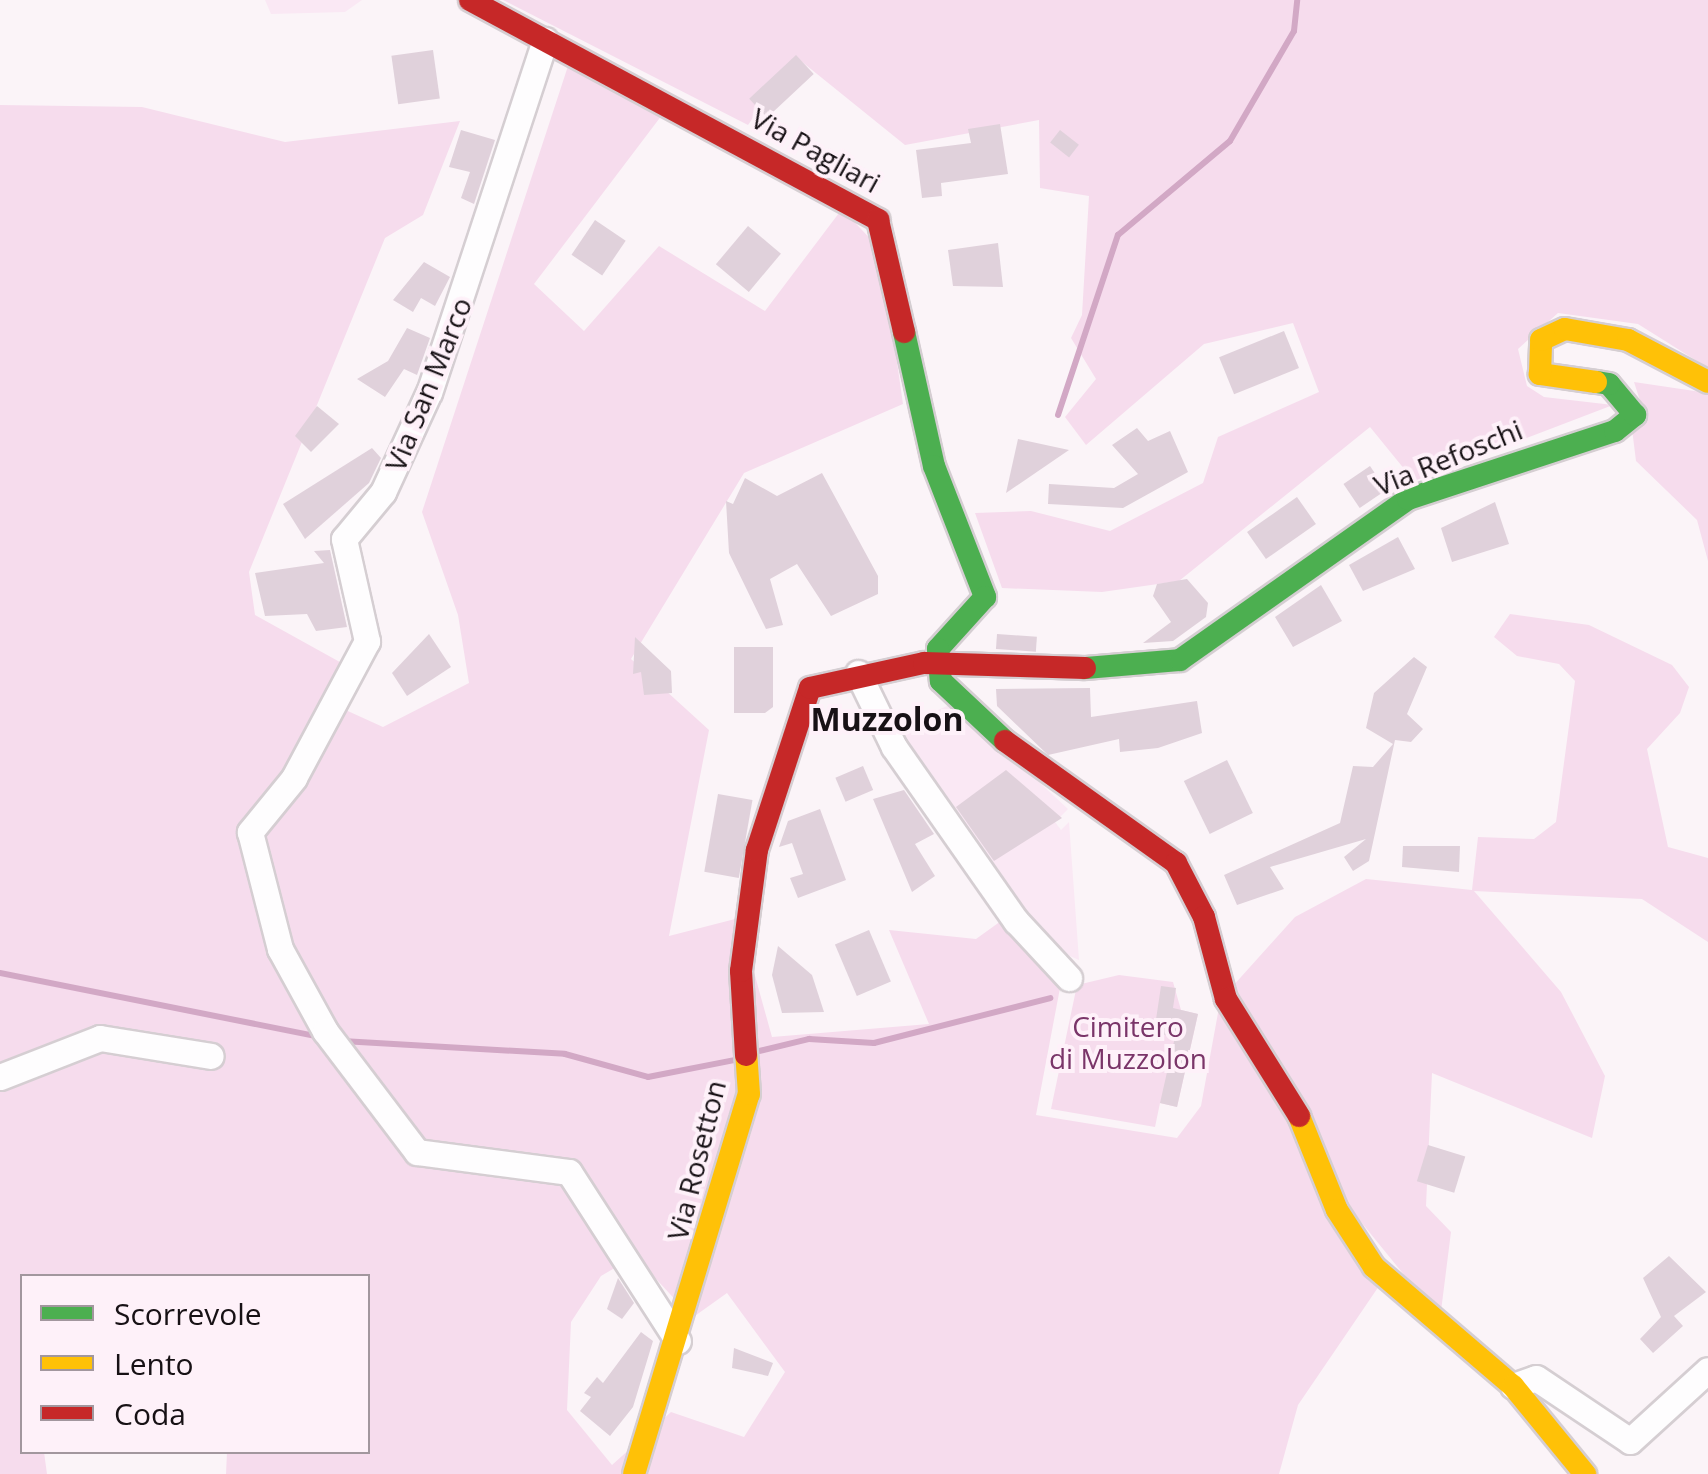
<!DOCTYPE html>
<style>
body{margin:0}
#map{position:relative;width:1708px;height:1474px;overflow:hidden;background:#fbf4f8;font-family:"Open Sans",sans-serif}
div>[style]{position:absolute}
.built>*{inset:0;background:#fae8f4}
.green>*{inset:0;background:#f6dced}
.stream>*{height:6px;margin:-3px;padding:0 3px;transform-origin:3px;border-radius:3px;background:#d2a8c5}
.building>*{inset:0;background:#e0d1db;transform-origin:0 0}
.roads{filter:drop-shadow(2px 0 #d5ced2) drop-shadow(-2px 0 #d5ced2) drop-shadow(0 2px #d5ced2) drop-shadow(0 -2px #d5ced2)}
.street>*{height:25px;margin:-12.5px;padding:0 12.5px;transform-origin:12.5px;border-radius:12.5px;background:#fefdfe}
.fast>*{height:22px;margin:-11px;padding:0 11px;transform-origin:11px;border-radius:11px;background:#4caf50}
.slow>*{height:22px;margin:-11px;padding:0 11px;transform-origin:11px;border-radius:11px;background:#ffc107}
.jam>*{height:22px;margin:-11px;padding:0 11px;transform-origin:11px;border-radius:11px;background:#c62828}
span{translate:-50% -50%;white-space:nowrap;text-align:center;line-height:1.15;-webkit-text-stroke:8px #fef1f9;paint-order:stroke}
.street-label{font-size:28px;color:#171115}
.park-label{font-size:28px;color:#7a3569}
.quarter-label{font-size:32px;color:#171115;font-weight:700}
.legend{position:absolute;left:20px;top:1274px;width:350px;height:180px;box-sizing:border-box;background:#fef1f9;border:2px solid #a2979e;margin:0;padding:12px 18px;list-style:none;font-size:30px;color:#171115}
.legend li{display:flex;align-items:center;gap:20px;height:50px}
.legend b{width:50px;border:2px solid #a2979e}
</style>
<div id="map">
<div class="built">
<i style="clip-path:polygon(265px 0,362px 0,345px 12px,271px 14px)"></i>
<i style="clip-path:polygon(954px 703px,1068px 809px,1055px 822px,1061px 830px,1069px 822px,1079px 960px,1054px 949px,903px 739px,915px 720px)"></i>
</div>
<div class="green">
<i style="clip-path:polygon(503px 0,1708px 0,1708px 368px,1638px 324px,1558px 313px,1518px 349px,1527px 386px,1544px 397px,1613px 405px,1414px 481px,1370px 427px,1179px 581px,1102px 592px,1002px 588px,975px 513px,1031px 511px,1110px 531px,1203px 483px,1218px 437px,1319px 392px,1293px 323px,1204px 344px,1086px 445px,1065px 417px,1096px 379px,1071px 338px,1082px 315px,1089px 196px,1040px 188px,1039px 120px,905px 145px,796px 57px,748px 125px)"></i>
<i style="clip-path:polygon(evenodd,568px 66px,662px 115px,534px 284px,584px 331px,659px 246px,765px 311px,842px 209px,881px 250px,903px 404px,744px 473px,631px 659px,709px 730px,669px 936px,739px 918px,772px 1037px,929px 1024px,889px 930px,976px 939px,1001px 921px,1060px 988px,1036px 1115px,1177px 1138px,1201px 1106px,1220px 1002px,1379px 1286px,1298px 1405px,1279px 1474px,226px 1474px,227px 1452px,368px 1452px,368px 1276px,22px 1276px,22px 1452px,44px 1452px,47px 1474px,0 1474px,0 105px,142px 107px,285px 142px,460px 121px,423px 215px,385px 238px,249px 572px,255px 615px,347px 666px,328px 702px,383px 727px,469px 683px,458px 615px,422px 512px,568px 66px,635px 1256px,692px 1318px,727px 1293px,785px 1372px,744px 1437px,671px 1412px,612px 1465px,567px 1410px,571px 1322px,601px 1276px,635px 1256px)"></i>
<i style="clip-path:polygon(1634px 382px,1708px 393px,1708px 561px,1697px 520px,1636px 461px,1632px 429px,1644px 413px)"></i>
<i style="clip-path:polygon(1510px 614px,1589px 625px,1672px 665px,1689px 687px,1680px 713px,1647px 749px,1668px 847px,1708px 858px,1708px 942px,1642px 899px,1474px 891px,1561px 992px,1605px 1076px,1592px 1138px,1432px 1073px,1426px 1206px,1451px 1232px,1440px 1319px,1348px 1206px,1232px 987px,1295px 917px,1366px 879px,1472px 890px,1478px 837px,1534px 839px,1556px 822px,1575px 681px,1559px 664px,1517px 656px,1494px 637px)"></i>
<i style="clip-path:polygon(1119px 975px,1173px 982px,1181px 1010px,1198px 1014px,1177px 1107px,1160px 1103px,1155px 1127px,1051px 1109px,1077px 985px)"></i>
</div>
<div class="stream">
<i style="left:1058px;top:415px;width:190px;rotate:-71.6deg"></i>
<i style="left:1118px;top:235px;width:146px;rotate:-40deg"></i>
<i style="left:1230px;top:141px;width:127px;rotate:-59.8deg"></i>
<i style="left:1294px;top:31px;width:31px;rotate:-84deg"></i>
<i style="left:0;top:973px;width:326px;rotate:11.3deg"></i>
<i style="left:342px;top:1041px;width:223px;rotate:3.3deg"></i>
<i style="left:565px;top:1054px;width:86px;rotate:15.5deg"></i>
<i style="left:648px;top:1077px;width:89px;rotate:-11.1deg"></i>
<i style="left:755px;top:1052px;width:56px;rotate:-13.5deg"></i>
<i style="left:809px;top:1039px;width:65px;rotate:3.5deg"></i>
<i style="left:874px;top:1043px;width:182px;rotate:-14.3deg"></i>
</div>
<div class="building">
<i style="left:433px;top:50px;width:49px;height:42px;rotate:82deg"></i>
<i style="left:796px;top:55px;width:26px;height:64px;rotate:47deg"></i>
<i style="clip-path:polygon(1000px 124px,1008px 174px,941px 183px,942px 196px,922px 198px,916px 150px,971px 143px,968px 129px)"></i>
<i style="clip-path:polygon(461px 130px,495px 140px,474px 204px,461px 198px,470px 172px,449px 167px)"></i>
<i style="left:1060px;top:130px;width:24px;height:16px;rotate:38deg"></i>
<i style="left:595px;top:220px;width:37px;height:42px;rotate:34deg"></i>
<i style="left:748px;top:226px;width:43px;height:50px;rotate:40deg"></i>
<i style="clip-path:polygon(998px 243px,1003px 287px,953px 286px,948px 250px)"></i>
<i style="clip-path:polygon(424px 262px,450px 277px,435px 306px,421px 298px,413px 312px,393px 300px)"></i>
<i style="clip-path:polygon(407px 328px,430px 338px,417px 375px,404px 369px,385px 397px,357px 379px,388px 361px)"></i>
<i style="left:1284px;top:331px;width:40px;height:70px;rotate:68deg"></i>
<i style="clip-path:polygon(317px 406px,339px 424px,311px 452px,295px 436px)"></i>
<i style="clip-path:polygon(1137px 428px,1148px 441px,1170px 431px,1188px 472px,1123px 508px,1048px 504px,1049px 484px,1114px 488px,1138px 474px,1112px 445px)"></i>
<i style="clip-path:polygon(1018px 439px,1069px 450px,1006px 493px)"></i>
<i style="clip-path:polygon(372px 448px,381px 458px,369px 483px,305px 539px,283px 504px)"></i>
<i style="left:1370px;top:466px;width:29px;height:32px;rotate:56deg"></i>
<i style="clip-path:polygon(822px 473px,878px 576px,878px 594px,831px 616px,797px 564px,770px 579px,783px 625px,766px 629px,729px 553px,726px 501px,733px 504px,745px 478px,777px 496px)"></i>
<i style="left:1297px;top:497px;width:33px;height:61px;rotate:55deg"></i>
<i style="clip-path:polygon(1495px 502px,1509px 544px,1452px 562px,1441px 528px)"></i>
<i style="clip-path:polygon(1398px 537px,1415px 569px,1363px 591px,1349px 565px)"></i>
<i style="clip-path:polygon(330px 550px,347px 627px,316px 631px,307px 614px,265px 616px,255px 573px,324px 563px,314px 551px)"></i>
<i style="clip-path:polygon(1187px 579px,1208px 603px,1206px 617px,1173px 641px,1143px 643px,1171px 622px,1153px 596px,1157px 584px)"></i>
<i style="clip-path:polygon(1321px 585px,1342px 621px,1293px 647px,1275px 617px)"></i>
<i style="clip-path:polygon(429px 634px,451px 667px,407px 696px,392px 673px)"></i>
<i style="left:997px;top:634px;width:40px;height:15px;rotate:4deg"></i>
<i style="clip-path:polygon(635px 637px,671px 671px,672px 693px,644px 695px,641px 672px,633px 674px)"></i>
<i style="clip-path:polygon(734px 647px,773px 647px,773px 707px,765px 713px,734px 713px)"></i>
<i style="clip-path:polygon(1414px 657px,1427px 667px,1407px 714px,1423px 729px,1411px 742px,1395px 740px,1369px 861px,1353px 871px,1344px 857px,1366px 839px,1270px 867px,1284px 889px,1237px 905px,1224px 875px,1340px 823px,1353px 766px,1373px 767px,1393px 744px,1366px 728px,1374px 693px)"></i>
<i style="clip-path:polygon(1090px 688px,1091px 717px,1197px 701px,1202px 733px,1158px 748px,1120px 752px,1119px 739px,1048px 755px,997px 706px,996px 689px)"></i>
<i style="left:1227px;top:760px;width:59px;height:48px;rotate:64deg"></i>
<i style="left:863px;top:766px;width:26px;height:30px;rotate:67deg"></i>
<i style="clip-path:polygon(1006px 770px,1062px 818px,994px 861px,956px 807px)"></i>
<i style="clip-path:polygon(904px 790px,934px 834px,915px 844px,935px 876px,912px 892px,873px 799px)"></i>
<i style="left:718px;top:794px;width:35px;height:79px;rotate:10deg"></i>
<i style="clip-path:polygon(820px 809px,846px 880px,798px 898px,790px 878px,803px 874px,792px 843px,779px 847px,788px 821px)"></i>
<i style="clip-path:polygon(1403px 846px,1460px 846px,1459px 872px,1402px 867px)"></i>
<i style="left:869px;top:930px;width:56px;height:37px;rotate:67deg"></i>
<i style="clip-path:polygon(778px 946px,812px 975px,824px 1012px,782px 1013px,772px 975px)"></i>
<i style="clip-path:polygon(1161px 986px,1176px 988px,1173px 1008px,1198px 1014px,1177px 1107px,1160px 1103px,1175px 1037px,1154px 1033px)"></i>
<i style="left:1428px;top:1145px;width:39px;height:38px;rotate:17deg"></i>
<i style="clip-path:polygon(1669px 1256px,1706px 1292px,1674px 1316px,1683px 1326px,1653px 1353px,1640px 1339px,1661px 1317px,1643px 1278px)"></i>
<i style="clip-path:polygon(618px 1278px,634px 1303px,622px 1319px,607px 1309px)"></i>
<i style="clip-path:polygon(641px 1332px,653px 1341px,633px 1407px,610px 1436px,580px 1411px,591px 1397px,584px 1393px,597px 1377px,603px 1383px)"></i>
<i style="clip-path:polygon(734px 1348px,773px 1363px,768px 1376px,732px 1368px)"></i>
</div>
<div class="roads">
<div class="street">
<i style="left:545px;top:40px;width:371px;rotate:108.2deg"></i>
<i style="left:429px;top:392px;width:110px;rotate:114.7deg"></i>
<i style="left:383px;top:492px;width:61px;rotate:129.7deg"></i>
<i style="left:344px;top:539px;width:105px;rotate:77.3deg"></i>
<i style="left:367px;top:641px;width:155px;rotate:118.1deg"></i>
<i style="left:294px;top:778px;width:70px;rotate:129.2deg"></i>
<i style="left:250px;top:832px;width:121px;rotate:75.6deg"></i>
<i style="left:280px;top:949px;width:94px;rotate:61.2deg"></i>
<i style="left:325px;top:1031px;width:152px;rotate:52.8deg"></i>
<i style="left:417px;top:1152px;width:153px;rotate:7.5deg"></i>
<i style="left:569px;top:1172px;width:201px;rotate:57.2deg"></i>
<i style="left:858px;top:673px;width:82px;rotate:64.1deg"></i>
<i style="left:894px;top:747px;width:213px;rotate:55deg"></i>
<i style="left:1016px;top:921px;width:78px;rotate:47.1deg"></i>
<i style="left:0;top:1077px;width:107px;rotate:-21.3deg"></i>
<i style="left:100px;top:1038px;width:112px;rotate:9.2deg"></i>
<i style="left:1513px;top:1386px;width:24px;rotate:-19deg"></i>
<i style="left:1536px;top:1378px;width:113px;rotate:33.8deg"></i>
<i style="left:1630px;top:1441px;width:105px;rotate:-42.3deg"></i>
</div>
<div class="fast">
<i style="left:904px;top:332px;width:137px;rotate:77.4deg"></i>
<i style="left:934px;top:466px;width:141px;rotate:68.7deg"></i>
<i style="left:985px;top:597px;width:70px;rotate:132.1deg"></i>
<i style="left:938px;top:649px;width:32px;rotate:85deg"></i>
<i style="left:941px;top:681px;width:88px;rotate:43.2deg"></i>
<i style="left:1085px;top:668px;width:95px;rotate:-4.8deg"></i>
<i style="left:1180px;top:660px;width:279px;rotate:-35.2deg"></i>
<i style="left:1408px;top:499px;width:218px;rotate:-18.2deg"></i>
<i style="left:1615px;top:431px;width:26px;rotate:-39deg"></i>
<i style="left:1635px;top:415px;width:40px;rotate:-130deg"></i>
<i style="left:1609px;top:384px;width:13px;rotate:-171deg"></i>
</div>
<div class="slow">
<i style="left:1596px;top:382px;width:57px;rotate:-171.9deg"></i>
<i style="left:1540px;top:374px;width:34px;rotate:-88deg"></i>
<i style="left:1541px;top:340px;width:26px;rotate:-25deg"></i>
<i style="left:1565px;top:329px;width:64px;rotate:9.9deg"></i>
<i style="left:1628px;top:340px;width:90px;rotate:27.7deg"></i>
<i style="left:1299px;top:1116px;width:101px;rotate:68deg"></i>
<i style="left:1337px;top:1210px;width:68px;rotate:57deg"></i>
<i style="left:1374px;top:1267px;width:183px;rotate:40.6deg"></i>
<i style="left:1513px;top:1386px;width:114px;rotate:50.7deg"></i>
<i style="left:634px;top:1474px;width:397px;rotate:-73.2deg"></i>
<i style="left:749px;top:1094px;width:39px;rotate:-94deg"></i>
</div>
<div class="jam">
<i style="left:470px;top:0;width:464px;rotate:28.3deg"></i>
<i style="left:878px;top:220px;width:115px;rotate:76.9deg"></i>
<i style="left:1005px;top:741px;width:210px;rotate:35.5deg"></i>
<i style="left:1176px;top:863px;width:61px;rotate:62.6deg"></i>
<i style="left:1204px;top:917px;width:85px;rotate:75deg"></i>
<i style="left:1226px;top:999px;width:138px;rotate:58deg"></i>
<i style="left:746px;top:1055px;width:84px;rotate:-93.4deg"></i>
<i style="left:741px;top:971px;width:122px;rotate:-82.5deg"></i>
<i style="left:757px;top:850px;width:170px;rotate:-71.9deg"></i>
<i style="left:810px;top:688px;width:117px;rotate:-12.4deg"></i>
<i style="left:924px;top:663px;width:161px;rotate:1.8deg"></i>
</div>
</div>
<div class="street-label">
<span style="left:816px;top:150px;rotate:29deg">Via Pagliari</span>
<span style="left:428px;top:384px;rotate:-68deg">Via San Marco</span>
<span style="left:1448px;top:457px;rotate:-22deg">Via Refoschi</span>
<span style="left:696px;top:1160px;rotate:-76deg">Via Rosetton</span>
</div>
<div class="park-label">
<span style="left:1128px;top:1042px">Cimitero<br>di Muzzolon</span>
</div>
<div class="quarter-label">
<span style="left:887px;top:719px">Muzzolon</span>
</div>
<ul class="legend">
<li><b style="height:12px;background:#4caf50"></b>Scorrevole</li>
<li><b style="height:12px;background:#ffc107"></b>Lento</li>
<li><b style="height:12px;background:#c62828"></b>Coda</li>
</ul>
</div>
